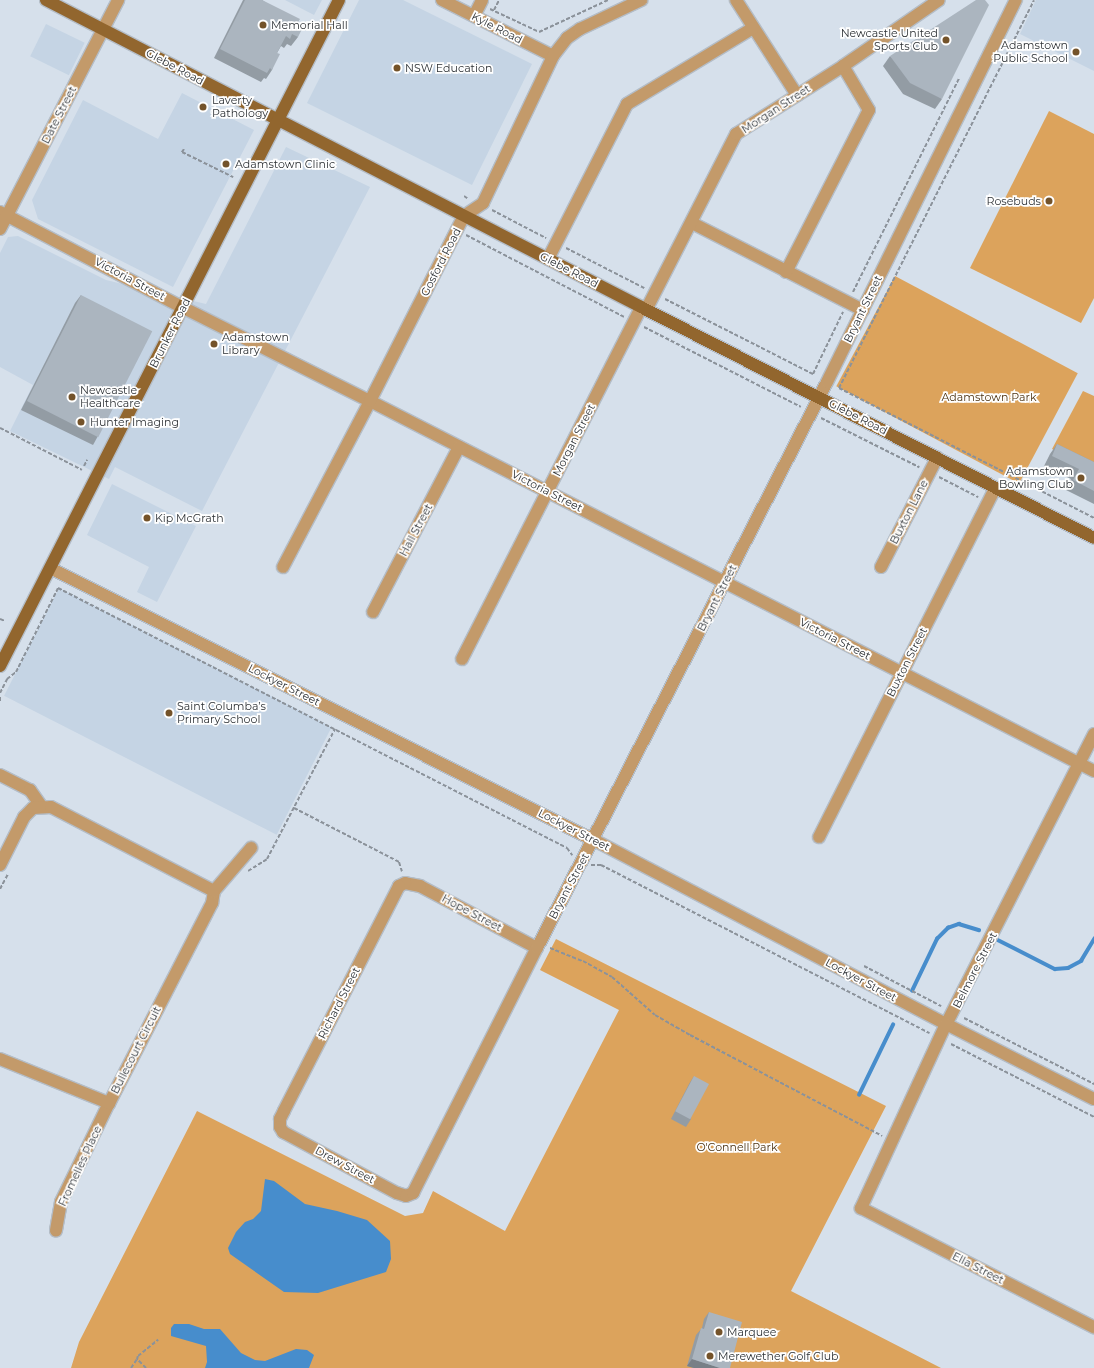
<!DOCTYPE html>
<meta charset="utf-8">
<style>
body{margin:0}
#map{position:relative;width:1094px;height:1368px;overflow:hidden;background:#d6e0eb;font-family:Montserrat,sans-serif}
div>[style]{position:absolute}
.built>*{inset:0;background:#c5d4e4;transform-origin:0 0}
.green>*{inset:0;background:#dca35c;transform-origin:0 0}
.water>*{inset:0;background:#478dcc}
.stream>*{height:3.5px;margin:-1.75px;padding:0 1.75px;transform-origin:1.75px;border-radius:1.75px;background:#478dcc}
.path>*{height:2px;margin-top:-1px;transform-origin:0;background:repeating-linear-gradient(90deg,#8b929a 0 4px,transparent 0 6px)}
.roads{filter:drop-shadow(1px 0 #b4bdc7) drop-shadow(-1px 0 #b4bdc7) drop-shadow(0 1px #b4bdc7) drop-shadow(0 -1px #b4bdc7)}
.minor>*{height:12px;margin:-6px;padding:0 6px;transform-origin:6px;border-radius:6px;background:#c39a6a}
.major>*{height:12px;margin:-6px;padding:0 6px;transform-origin:6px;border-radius:6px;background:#92662e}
.wall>*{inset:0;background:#939ca4}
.shaded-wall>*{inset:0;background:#787f86}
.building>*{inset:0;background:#abb5bf;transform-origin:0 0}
.dots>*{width:11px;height:11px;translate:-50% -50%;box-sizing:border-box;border:2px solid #fff;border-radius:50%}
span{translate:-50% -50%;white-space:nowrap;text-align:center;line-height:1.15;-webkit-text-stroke:3.5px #fff;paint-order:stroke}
.poi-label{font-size:11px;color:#2d3135}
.left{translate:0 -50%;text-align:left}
.right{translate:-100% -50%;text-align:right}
.street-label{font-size:11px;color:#2d3135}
.park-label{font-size:11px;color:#4c3211}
</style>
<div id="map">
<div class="built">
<i style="clip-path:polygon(285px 0,322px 0,314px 15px)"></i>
<i style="clip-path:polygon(359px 0,403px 0,532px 64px,472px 185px,307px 103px)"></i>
<i style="clip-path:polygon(1036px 0,1094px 0,1094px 71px,1020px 34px)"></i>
<i style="left:46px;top:24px;width:43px;height:36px;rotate:26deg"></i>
<i style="clip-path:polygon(182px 93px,254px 130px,173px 287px,38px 219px,32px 200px,83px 100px,158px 139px)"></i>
<i style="clip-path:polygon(286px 147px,370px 187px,202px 511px,115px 467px,109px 479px,10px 431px,33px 385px,0 367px,0 253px,8px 237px,18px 236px,106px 280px,206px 304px)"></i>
<i style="clip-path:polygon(112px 484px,196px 526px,157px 602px,137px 592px,149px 567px,87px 535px)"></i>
<i style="left:59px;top:588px;width:306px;height:121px;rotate:27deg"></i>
</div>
<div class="green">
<i style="clip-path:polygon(1049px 111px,1094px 134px,1094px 298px,1081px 323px,970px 268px)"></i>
<i style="left:895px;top:276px;width:207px;height:125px;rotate:28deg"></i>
<i style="clip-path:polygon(1083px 391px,1094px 396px,1094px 471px,1052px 449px)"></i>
<i style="clip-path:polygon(556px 939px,886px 1106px,791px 1291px,941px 1368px,71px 1368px,79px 1342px,197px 1111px,405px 1216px,423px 1213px,433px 1191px,505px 1231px,619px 1010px,540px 970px)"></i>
</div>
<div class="water">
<i style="clip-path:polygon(265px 1179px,274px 1181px,305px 1204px,337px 1211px,367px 1220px,390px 1241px,391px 1259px,386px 1272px,318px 1293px,284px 1292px,230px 1254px,228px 1248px,236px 1232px,245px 1222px,253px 1219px,261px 1211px)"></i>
<i style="clip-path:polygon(174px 1324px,189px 1324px,204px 1329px,220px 1329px,241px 1353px,255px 1360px,265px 1361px,296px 1349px,307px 1350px,314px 1355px,309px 1368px,205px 1368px,207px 1362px,206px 1346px,171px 1336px,171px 1328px)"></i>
</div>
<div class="stream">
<i style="left:998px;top:940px;width:64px;rotate:27deg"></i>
<i style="left:1055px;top:969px;width:13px;rotate:-4deg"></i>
<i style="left:1068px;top:968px;width:15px;rotate:-28deg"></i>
<i style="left:1081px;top:961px;width:26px;rotate:-59deg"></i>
<i style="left:912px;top:991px;width:58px;rotate:-64.3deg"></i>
<i style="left:937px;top:939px;width:16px;rotate:-45deg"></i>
<i style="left:948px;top:928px;width:12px;rotate:-20deg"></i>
<i style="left:959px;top:924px;width:21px;rotate:17deg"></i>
<i style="left:859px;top:1095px;width:78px;rotate:-64.1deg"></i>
</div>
<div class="path">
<i style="left:490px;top:9px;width:54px;rotate:25.1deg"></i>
<i style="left:539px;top:32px;width:76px;rotate:-24.9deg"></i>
<i style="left:494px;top:10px;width:11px;rotate:-63deg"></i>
<i style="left:184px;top:149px;width:4px;rotate:124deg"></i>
<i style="left:182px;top:152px;width:57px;rotate:26.1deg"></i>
<i style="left:464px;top:196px;width:4px;rotate:34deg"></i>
<i style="left:492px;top:210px;width:61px;rotate:27.4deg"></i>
<i style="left:466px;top:235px;width:178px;rotate:27.4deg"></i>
<i style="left:566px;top:248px;width:88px;rotate:27.1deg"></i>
<i style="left:853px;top:292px;width:239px;rotate:-63.6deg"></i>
<i style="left:665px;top:299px;width:166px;rotate:26.9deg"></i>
<i style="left:813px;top:374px;width:69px;rotate:-64.2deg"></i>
<i style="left:644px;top:327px;width:176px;rotate:27deg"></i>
<i style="left:839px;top:388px;width:434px;rotate:-63.3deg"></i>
<i style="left:839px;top:388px;width:286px;rotate:27deg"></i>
<i style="left:821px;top:418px;width:110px;rotate:26.6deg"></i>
<i style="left:0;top:428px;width:92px;rotate:27.1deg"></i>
<i style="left:84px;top:466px;width:7px;rotate:-63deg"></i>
<i style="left:939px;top:477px;width:44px;rotate:27.1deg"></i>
<i style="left:0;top:619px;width:5px;rotate:22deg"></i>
<i style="left:0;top:693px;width:16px;rotate:-63deg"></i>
<i style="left:7px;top:679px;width:11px;rotate:-38deg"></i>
<i style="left:16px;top:672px;width:94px;rotate:-63.4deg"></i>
<i style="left:58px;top:588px;width:572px;rotate:27.06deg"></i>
<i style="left:567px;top:848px;width:9px;rotate:54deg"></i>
<i style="left:0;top:697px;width:6px;rotate:90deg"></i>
<i style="left:294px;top:808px;width:118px;rotate:27.2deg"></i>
<i style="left:399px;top:862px;width:10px;rotate:73deg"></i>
<i style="left:591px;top:865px;width:10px"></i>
<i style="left:601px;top:865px;width:369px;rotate:27.1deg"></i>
<i style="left:248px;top:871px;width:22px;rotate:-32deg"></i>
<i style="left:267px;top:859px;width:147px;rotate:-62.4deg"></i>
<i style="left:0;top:889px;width:17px;rotate:-62deg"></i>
<i style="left:550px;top:948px;width:35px;rotate:22deg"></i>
<i style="left:583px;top:961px;width:33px;rotate:29deg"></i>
<i style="left:612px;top:977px;width:57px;rotate:41.5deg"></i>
<i style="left:655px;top:1015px;width:40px;rotate:29.7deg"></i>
<i style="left:690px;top:1035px;width:217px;rotate:27.7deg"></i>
<i style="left:864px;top:966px;width:87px;rotate:27.5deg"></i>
<i style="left:964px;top:1018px;width:146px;rotate:26.9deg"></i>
<i style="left:951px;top:1044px;width:161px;rotate:27deg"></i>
<i style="left:131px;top:1368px;width:11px;rotate:-56deg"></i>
<i style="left:146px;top:1368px;width:13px;rotate:-135deg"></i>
<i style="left:137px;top:1359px;width:3px;rotate:-72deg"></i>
<i style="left:138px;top:1356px;width:26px;rotate:-39deg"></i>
</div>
<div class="roads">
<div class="minor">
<i style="left:442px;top:0;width:124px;rotate:26.8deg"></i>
<i style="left:736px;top:0;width:113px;rotate:57.3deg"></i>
<i style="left:474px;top:16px;width:18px;rotate:-63deg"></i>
<i style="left:0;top:212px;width:208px;rotate:27.6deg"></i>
<i style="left:184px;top:308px;width:208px;rotate:26.6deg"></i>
<i style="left:370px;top:401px;width:813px;rotate:27.07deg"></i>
<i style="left:692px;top:223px;width:192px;rotate:27deg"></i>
<i style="left:0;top:229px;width:258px;rotate:-62.7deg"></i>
<i style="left:548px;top:259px;width:174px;rotate:-63deg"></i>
<i style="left:627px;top:104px;width:147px;rotate:-31.1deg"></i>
<i style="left:786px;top:272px;width:182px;rotate:-62.9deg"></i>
<i style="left:869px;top:110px;width:51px;rotate:-120.6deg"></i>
<i style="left:646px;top:310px;width:198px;rotate:-62.9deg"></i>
<i style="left:736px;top:134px;width:127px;rotate:-32.4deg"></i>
<i style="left:843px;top:66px;width:116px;rotate:-34.5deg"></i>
<i style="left:283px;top:567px;width:187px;rotate:-62.3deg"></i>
<i style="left:370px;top:401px;width:208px;rotate:-63.1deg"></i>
<i style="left:464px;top:216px;width:23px;rotate:-34deg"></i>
<i style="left:483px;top:203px;width:163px;rotate:-64.5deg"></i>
<i style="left:553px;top:56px;width:23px;rotate:-52deg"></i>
<i style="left:567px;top:38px;width:16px;rotate:-35deg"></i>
<i style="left:580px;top:29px;width:68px;rotate:-25.4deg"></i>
<i style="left:881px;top:567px;width:123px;rotate:-62.8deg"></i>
<i style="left:50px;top:568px;width:608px;rotate:26.57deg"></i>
<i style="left:594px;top:840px;width:397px;rotate:27.6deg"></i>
<i style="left:946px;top:1024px;width:166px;rotate:26.9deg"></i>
<i style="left:373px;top:612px;width:186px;rotate:-62.5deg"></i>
<i style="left:462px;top:659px;width:395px;rotate:-63deg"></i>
<i style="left:1094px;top:734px;width:326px;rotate:117deg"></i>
<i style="left:946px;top:1024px;width:203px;rotate:114.8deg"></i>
<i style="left:861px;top:1208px;width:262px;rotate:27.1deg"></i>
<i style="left:0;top:775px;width:34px;rotate:27deg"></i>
<i style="left:30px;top:790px;width:19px;rotate:55deg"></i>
<i style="left:819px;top:837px;width:391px;rotate:-63.2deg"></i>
<i style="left:0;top:865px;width:54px;rotate:-63.4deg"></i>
<i style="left:24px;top:817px;width:13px;rotate:-45deg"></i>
<i style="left:33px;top:808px;width:18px;rotate:-3deg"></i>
<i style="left:51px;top:807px;width:183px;rotate:27.3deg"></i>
<i style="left:214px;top:891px;width:12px;rotate:99deg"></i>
<i style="left:212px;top:903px;width:225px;rotate:117.2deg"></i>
<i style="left:109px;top:1103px;width:110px;rotate:115.9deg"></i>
<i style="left:61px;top:1202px;width:29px;rotate:100deg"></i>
<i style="left:214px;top:891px;width:57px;rotate:-49.3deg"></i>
<i style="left:537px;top:948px;width:132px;rotate:-152.1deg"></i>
<i style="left:420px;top:886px;width:15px;rotate:-169deg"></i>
<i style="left:405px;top:883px;width:7px;rotate:153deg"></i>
<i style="left:399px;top:886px;width:253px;rotate:117.1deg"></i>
<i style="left:284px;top:1111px;width:9px;rotate:117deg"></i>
<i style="left:280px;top:1119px;width:8px;rotate:90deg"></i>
<i style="left:280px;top:1127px;width:6px;rotate:59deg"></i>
<i style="left:283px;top:1132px;width:129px;rotate:28.2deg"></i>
<i style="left:397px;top:1193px;width:9px;rotate:18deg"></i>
<i style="left:406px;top:1196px;width:8px;rotate:-23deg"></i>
<i style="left:413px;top:1193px;width:275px;rotate:-63.2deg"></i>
<i style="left:537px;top:948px;width:636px;rotate:-62.87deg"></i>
<i style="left:827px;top:382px;width:426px;rotate:-63.7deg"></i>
<i style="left:0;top:1059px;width:118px;rotate:22deg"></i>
</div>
<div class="major">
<i style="left:46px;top:0;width:670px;rotate:27.29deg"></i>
<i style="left:641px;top:307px;width:508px;rotate:27.02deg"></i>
<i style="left:0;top:666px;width:747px;rotate:-63.02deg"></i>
</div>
</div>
<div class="wall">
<i style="clip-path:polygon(243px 0,262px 0,297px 24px,298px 37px,291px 46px,287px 44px,284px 48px,281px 46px,277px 53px,272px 70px,266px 79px,264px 78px,261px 82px,214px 58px)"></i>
<i style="clip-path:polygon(890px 56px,942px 99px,935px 109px,903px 94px,883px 66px)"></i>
<i style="clip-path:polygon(81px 295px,98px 436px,93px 445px,21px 410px,75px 303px)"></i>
<i style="clip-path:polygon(1057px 444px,1094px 462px,1094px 504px,1066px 490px,1071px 479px,1044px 466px,1050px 454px)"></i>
<i style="clip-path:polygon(694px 1076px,691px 1119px,686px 1127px,671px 1119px,689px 1084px)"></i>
<i style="clip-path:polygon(709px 1312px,730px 1368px,694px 1368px,687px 1366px,696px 1335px,702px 1328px,704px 1319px)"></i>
</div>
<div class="shaded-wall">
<i style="clip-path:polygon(692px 1359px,720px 1368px,694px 1368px,687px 1366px)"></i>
</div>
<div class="building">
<i style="clip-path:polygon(245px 0,262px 0,300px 19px,297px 24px,303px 27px,298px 37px,292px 34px,290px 39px,286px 36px,277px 53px,280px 54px,272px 70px,270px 68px,267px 73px,220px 49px)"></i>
<i style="clip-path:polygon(976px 0,985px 0,989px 5px,942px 99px,910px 83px,890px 56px)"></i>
<i style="left:81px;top:295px;width:80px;height:119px;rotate:27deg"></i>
<i style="clip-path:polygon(1057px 444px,1094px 462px,1094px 491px,1073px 480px,1079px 469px,1052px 456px)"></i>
<i style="left:694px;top:1076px;width:17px;height:40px;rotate:28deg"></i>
<i style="clip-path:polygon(709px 1312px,742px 1322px,730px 1368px,720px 1368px,692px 1359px,701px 1328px,704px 1329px)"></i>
</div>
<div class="dots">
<i style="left:263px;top:25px;background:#74532a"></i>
<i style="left:946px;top:40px;background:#74532a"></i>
<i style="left:1076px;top:52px;background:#74532a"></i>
<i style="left:397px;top:68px;background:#74532a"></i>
<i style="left:203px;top:107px;background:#74532a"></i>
<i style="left:226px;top:164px;background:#74532a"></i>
<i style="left:1049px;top:201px;background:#74532a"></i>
<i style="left:214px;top:344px;background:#74532a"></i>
<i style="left:72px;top:397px;background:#74532a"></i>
<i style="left:81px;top:422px;background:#74532a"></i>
<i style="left:1081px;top:478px;background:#74532a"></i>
<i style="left:147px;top:518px;background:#74532a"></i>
<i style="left:169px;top:713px;background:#74532a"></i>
<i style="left:719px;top:1332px;background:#74532a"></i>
<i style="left:710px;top:1356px;background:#74532a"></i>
</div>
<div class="poi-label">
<span class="left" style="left:271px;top:25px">Memorial Hall</span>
<span class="right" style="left:938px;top:40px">Newcastle United<br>Sports Club</span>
<span class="right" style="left:1068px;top:52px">Adamstown<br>Public School</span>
<span class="left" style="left:405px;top:68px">NSW Education</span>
<span class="left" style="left:212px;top:107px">Laverty<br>Pathology</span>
<span class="left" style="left:235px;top:164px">Adamstown Clinic</span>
<span class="right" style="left:1041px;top:201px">Rosebuds</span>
<span class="left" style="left:222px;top:344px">Adamstown<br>Library</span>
<span class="left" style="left:80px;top:397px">Newcastle<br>Healthcare</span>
<span class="left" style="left:90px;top:422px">Hunter Imaging</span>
<span class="right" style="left:1073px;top:478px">Adamstown<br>Bowling Club</span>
<span class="left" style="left:155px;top:518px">Kip McGrath</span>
<span class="left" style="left:177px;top:713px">Saint Columba’s<br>Primary School</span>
<span class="left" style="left:727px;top:1332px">Marquee</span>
<span class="left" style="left:718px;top:1356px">Merewether Golf Club</span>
</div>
<div class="street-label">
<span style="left:497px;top:28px;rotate:27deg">Kyle Road</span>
<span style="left:175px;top:67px;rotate:28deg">Glebe Road</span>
<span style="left:776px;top:109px;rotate:-33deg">Morgan Street</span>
<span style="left:59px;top:115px;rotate:-63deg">Date Street</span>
<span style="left:441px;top:262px;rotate:-63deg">Gosford Road</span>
<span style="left:569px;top:270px;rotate:27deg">Glebe Road</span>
<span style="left:130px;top:279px;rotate:28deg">Victoria Street</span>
<span style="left:863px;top:309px;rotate:-64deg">Bryant Street</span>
<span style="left:170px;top:333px;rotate:-63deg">Brunker Road</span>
<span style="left:858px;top:417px;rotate:27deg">Glebe Road</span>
<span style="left:574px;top:440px;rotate:-63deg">Morgan Street</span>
<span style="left:547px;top:491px;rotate:27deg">Victoria Street</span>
<span style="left:909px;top:512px;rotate:-63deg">Buxton Lane</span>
<span style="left:416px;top:530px;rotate:-62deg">Hall Street</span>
<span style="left:717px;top:598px;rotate:-63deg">Bryant Street</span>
<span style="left:835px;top:639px;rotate:27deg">Victoria Street</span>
<span style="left:907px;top:662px;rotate:-63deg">Buxton Street</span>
<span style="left:284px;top:685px;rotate:27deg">Lockyer Street</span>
<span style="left:574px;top:830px;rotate:27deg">Lockyer Street</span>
<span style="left:569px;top:886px;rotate:-62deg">Bryant Street</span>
<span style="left:472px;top:913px;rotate:28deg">Hope Street</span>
<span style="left:975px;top:970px;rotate:-63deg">Belmore Street</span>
<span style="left:861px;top:980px;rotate:28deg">Lockyer Street</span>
<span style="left:339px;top:1003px;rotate:-63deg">Richard Street</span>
<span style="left:136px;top:1050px;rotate:-63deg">Bullecourt Circuit</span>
<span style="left:345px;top:1165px;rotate:28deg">Drew Street</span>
<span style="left:80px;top:1166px;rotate:-65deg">Fromelles Place</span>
<span style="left:978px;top:1268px;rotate:27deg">Ella Street</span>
</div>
<div class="park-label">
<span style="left:989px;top:397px">Adamstown Park</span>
<span style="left:737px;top:1147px">O'Connell Park</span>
</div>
</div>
